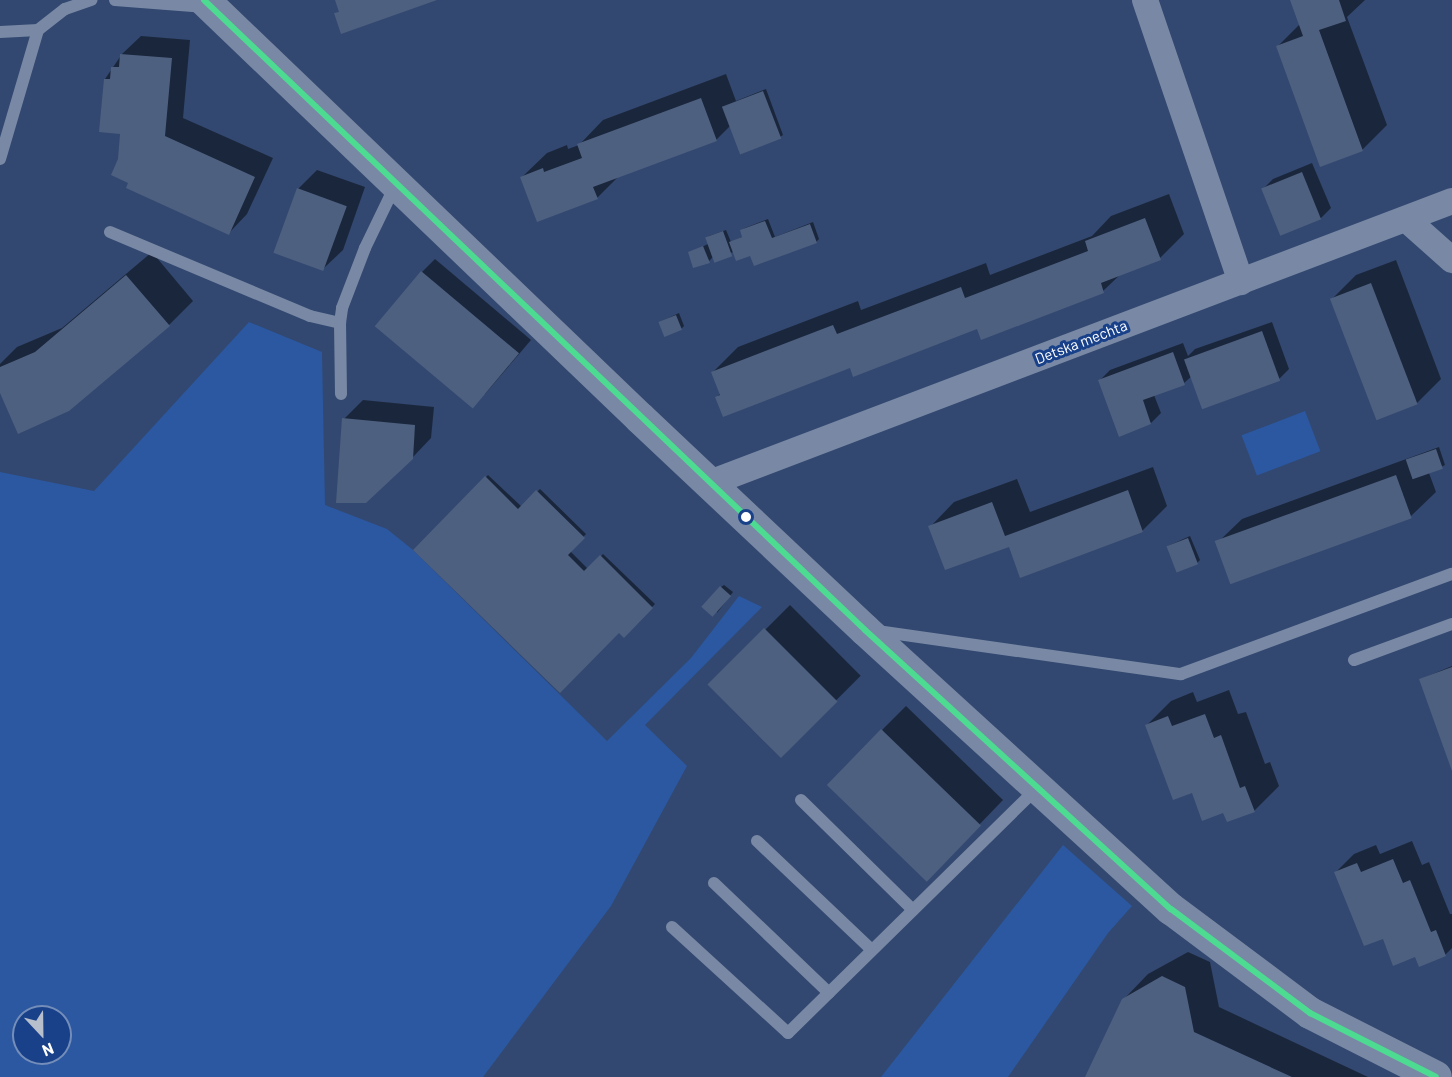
<!DOCTYPE html>
<style>
body{margin:0}
#map{position:relative;width:1452px;height:1077px;overflow:hidden;background:#324870;font-family:Barlow,sans-serif}
div>[style]{position:absolute}
.green>*{inset:0;background:#2b58a0;transform-origin:0 0}
.shadow>*{inset:0;background:#0007;transform-origin:0 0}
.building>*{inset:0;background:#4e6080;transform-origin:0 0}
.service>*{height:12px;margin:-6px;padding:0 6px;transform-origin:6px;border-radius:6px;background:#7989a5}
.minor>*{height:26px;margin:-13px;padding:0 13px;transform-origin:13px;border-radius:13px;background:#7989a5}
.tertiary>*{height:32px;margin:-16px;padding:0 16px;transform-origin:16px;border-radius:16px;background:#7989a5}
.bus-1>*{height:6px;margin:-3px;padding:0 3px;transform-origin:3px;border-radius:3px;background:#4ddb92}
.dots>*{width:16px;height:16px;translate:-50% -50%;box-sizing:border-box;border:3px solid #18418a;border-radius:50%}
span{translate:-50% -50%;white-space:nowrap;text-align:center;line-height:1.15;-webkit-text-stroke:6px #18418a;paint-order:stroke}
.street-label{font-size:15px;color:#fff}
.north{position:absolute;left:12px;top:1005px;width:60px;height:60px;box-sizing:border-box;background:#18418a;border:2px solid #748db9;border-radius:50%;rotate:158deg;font-size:16px;font-weight:700;line-height:24px;text-align:center;color:#fff}
.north::after{content:'';display:block;margin:auto;width:21px;height:27px;background:#b7bfcd;clip-path:polygon(50% 0,100% 100%,50% 72%,0 100%)}
</style>
<div id="map">
<div class="green">
<i style="clip-path:polygon(evenodd,249px 322px,322px 352px,325px 505px,387px 529px,413px 550px,607px 741px,691px 658px,739px 596px,762px 607px,645px 725px,687px 766px,611px 906px,483px 1077px,0 1077px,0 472px,94px 491px,249px 322px,24px 1017px,60px 1017px,60px 1053px,24px 1053px,24px 1017px)"></i>
<i style="left:1305px;top:411px;width:43px;height:68px;rotate:69deg"></i>
<i style="clip-path:polygon(1063px 845px,1132px 906px,1108px 933px,1008px 1077px,881px 1077px)"></i>
</div>
<div class="shadow">
<i style="clip-path:polygon(1291px 0,1365px 0,1347px 17px,1387px 125px,1362px 150px,1277px 47px,1300px 24px)"></i>
<i style="clip-path:polygon(141px 36px,190px 40px,183px 118px,273px 158px,247px 214px,229px 233px,130px 182px,120px 160px,122px 132px,105px 79px,122px 54px)"></i>
<i style="clip-path:polygon(726px 74px,736px 101px,766px 89px,783px 135px,780px 137px,730px 126px,716px 140px,619px 176px,597px 198px,522px 177px,547px 153px,567px 145px,568px 149px,579px 145px,603px 120px)"></i>
<i style="clip-path:polygon(1312px 163px,1331px 208px,1321px 218px,1281px 234px,1263px 189px,1273px 179px)"></i>
<i style="clip-path:polygon(317px 170px,365px 187px,343px 250px,324px 268px,298px 189px)"></i>
<i style="clip-path:polygon(1169px 194px,1184px 234px,1160px 258px,1122px 273px,1103px 291px,851px 366px,717px 397px,721px 393px,713px 372px,738px 347px,858px 301px,861px 310px,986px 263px,990px 275px,1092px 236px,1111px 216px)"></i>
<i style="clip-path:polygon(768px 219px,775px 237px,813px 222px,819px 239px,816px 242px,751px 254px,734px 252px,713px 257px,709px 261px,689px 253px,708px 244px,706px 239px,709px 236px,726px 230px,731px 242px,744px 236px,742px 230px,745px 228px)"></i>
<i style="clip-path:polygon(152px 252px,193px 301px,169px 325px,0 390px,0 364px,17px 347px,62px 328px)"></i>
<i style="clip-path:polygon(435px 259px,531px 340px,485px 394px,422px 272px)"></i>
<i style="clip-path:polygon(1396px 260px,1441px 379px,1416px 404px,1332px 299px,1356px 275px)"></i>
<i style="clip-path:polygon(679px 313px,684px 326px,681px 329px,660px 322px)"></i>
<i style="clip-path:polygon(1272px 322px,1289px 369px,1279px 379px,1192px 376px,1184px 383px,1154px 395px,1161px 413px,1151px 423px,1100px 380px,1110px 370px,1183px 343px,1188px 356px,1195px 349px)"></i>
<i style="clip-path:polygon(363px 400px,434px 407px,431px 438px,412px 458px,344px 419px)"></i>
<i style="clip-path:polygon(1439px 447px,1445px 465px,1429px 473px,1436px 492px,1411px 516px,1217px 543px,1242px 519px)"></i>
<i style="clip-path:polygon(1153px 467px,1167px 506px,1142px 531px,1010px 545px,930px 527px,954px 502px,1017px 479px,1030px 512px)"></i>
<i style="clip-path:polygon(488px 475px,522px 507px,540px 489px,586px 534px,570px 551px,588px 569px,603px 554px,655px 604px,624px 636px,619px 631px,415px 550px)"></i>
<i style="clip-path:polygon(1190px 536px,1200px 560px,1197px 563px,1168px 546px)"></i>
<i style="clip-path:polygon(724px 585px,733px 592px,717px 613px,721px 587px)"></i>
<i style="left:790px;top:605px;width:100px;height:113px;rotate:45deg"></i>
<i style="clip-path:polygon(1452px 666px,1452px 767px,1421px 679px)"></i>
<i style="clip-path:polygon(1229px 690px,1238px 714px,1246px 712px,1265px 764px,1270px 762px,1279px 786px,1254px 811px,1224px 811px,1193px 791px,1147px 725px,1171px 701px,1193px 692px,1197px 702px)"></i>
<i style="clip-path:polygon(906px 706px,1003px 800px,950px 855px,882px 730px)"></i>
<i style="clip-path:polygon(1412px 841px,1422px 865px,1429px 862px,1450px 914px,1452px 914px,1452px 948px,1445px 955px,1415px 955px,1383px 937px,1335px 873px,1354px 854px,1376px 845px,1380px 854px)"></i>
<i style="clip-path:polygon(1188px 952px,1210px 962px,1219px 1007px,1368px 1077px,1087px 1077px,1123px 1000px,1148px 974px)"></i>
</div>
<div class="building">
<i style="clip-path:polygon(335px 0,437px 0,341px 34px,334px 13px,339px 12px)"></i>
<i style="clip-path:polygon(1290px 0,1339px 0,1346px 21px,1319px 30px,1363px 151px,1320px 167px,1276px 46px,1303px 36px)"></i>
<i style="clip-path:polygon(120px 54px,172px 58px,165px 136px,255px 177px,229px 235px,126px 188px,128px 183px,111px 175px,118px 159px,120px 134px,99px 132px,104px 79px,110px 79px,111px 67px,119px 67px)"></i>
<i style="left:763px;top:91px;width:51px;height:44px;rotate:69deg"></i>
<i style="clip-path:polygon(701px 98px,717px 141px,593px 187px,598px 199px,537px 222px,520px 177px,543px 168px,544px 172px,582px 158px,577px 144px)"></i>
<i style="left:1302px;top:172px;width:51px;height:44px;rotate:68deg"></i>
<i style="left:297px;top:188px;width:53px;height:69px;rotate:20deg"></i>
<i style="clip-path:polygon(1145px 218px,1161px 260px,1101px 283px,1104px 293px,981px 340px,977px 329px,853px 377px,850px 368px,723px 417px,715px 397px,720px 395px,711px 372px,833px 325px,837px 334px,961px 287px,965px 298px,1088px 251px,1085px 241px)"></i>
<i style="clip-path:polygon(765px 221px,772px 238px,810px 224px,817px 243px,754px 266px,750px 256px,736px 261px,729px 242px,742px 237px,740px 230px)"></i>
<i style="left:723px;top:231px;width:27px;height:19px;rotate:70deg"></i>
<i style="clip-path:polygon(703px 246px,710px 263px,693px 268px,688px 252px)"></i>
<i style="left:421px;top:271px;width:128px;height:72px;rotate:40deg"></i>
<i style="clip-path:polygon(126px 275px,170px 326px,69px 411px,18px 434px,0 393px,0 367px,35px 352px)"></i>
<i style="left:1371px;top:283px;width:130px;height:44px;rotate:69deg"></i>
<i style="left:676px;top:315px;width:16px;height:19px;rotate:68deg"></i>
<i style="left:1262px;top:331px;width:53px;height:83px;rotate:70deg"></i>
<i style="clip-path:polygon(1173px 352px,1185px 385px,1143px 400px,1151px 424px,1119px 437px,1098px 380px)"></i>
<i style="clip-path:polygon(342px 418px,415px 425px,413px 459px,366px 503px,336px 503px)"></i>
<i style="left:1436px;top:449px;width:21px;height:32px;rotate:71deg"></i>
<i style="left:1396px;top:475px;width:46px;height:193px;rotate:70deg"></i>
<i style="clip-path:polygon(485px 476px,518px 509px,536px 490px,585px 538px,568px 555px,584px 571px,600px 555px,653px 608px,624px 638px,619px 633px,560px 693px,413px 550px)"></i>
<i style="clip-path:polygon(1128px 490px,1143px 532px,1020px 578px,1009px 547px,945px 570px,928px 526px,992px 502px,1005px 536px)"></i>
<i style="left:1188px;top:538px;width:28px;height:23px;rotate:69deg"></i>
<i style="left:720px;top:586px;width:15px;height:28px;rotate:42deg"></i>
<i style="left:764px;top:628px;width:104px;height:80px;rotate:45deg"></i>
<i style="clip-path:polygon(1452px 667px,1452px 771px,1419px 679px)"></i>
<i style="clip-path:polygon(1205px 714px,1214px 738px,1221px 735px,1240px 788px,1245px 786px,1255px 812px,1227px 822px,1223px 813px,1202px 821px,1192px 793px,1173px 800px,1145px 725px,1168px 716px,1172px 726px)"></i>
<i style="left:881px;top:729px;width:139px;height:78px;rotate:44deg"></i>
<i style="clip-path:polygon(1393px 859px,1403px 883px,1410px 880px,1431px 932px,1436px 930px,1446px 956px,1419px 967px,1415px 957px,1393px 966px,1383px 939px,1364px 946px,1334px 872px,1357px 863px,1361px 872px)"></i>
<i style="clip-path:polygon(1162px 976px,1185px 987px,1194px 1032px,1292px 1077px,1085px 1077px,1122px 999px)"></i>
</div>
<div class="service">
<i style="left:115px;top:0;width:91px;rotate:4.4deg"></i>
<i style="left:0;top:32px;width:38px;rotate:-3deg"></i>
<i style="left:38px;top:30px;width:34px;rotate:-38deg"></i>
<i style="left:65px;top:9px;width:28px;rotate:-19deg"></i>
<i style="left:0;top:159px;width:134px;rotate:-73.6deg"></i>
<i style="left:110px;top:232px;width:217px;rotate:22.8deg"></i>
<i style="left:310px;top:316px;width:31px;rotate:13deg"></i>
<i style="left:341px;top:394px;width:71px;rotate:-90.8deg"></i>
<i style="left:340px;top:323px;width:15px;rotate:-82deg"></i>
<i style="left:342px;top:308px;width:64px;rotate:-69deg"></i>
<i style="left:365px;top:248px;width:69px;rotate:-64.2deg"></i>
<i style="left:877px;top:631px;width:307px;rotate:8.1deg"></i>
<i style="left:1181px;top:674px;width:289px;rotate:-20.3deg"></i>
<i style="left:1354px;top:660px;width:104px;rotate:-20.2deg"></i>
<i style="left:801px;top:800px;width:157px;rotate:44.5deg"></i>
<i style="left:757px;top:841px;width:158px;rotate:43.5deg"></i>
<i style="left:714px;top:883px;width:159px;rotate:43.7deg"></i>
<i style="left:672px;top:927px;width:157px;rotate:42.4deg"></i>
<i style="left:788px;top:1033px;width:349px;rotate:-44.5deg"></i>
</div>
<div class="minor">
<i style="left:1145px;top:0;width:298px;rotate:71.2deg"></i>
<i style="left:1406px;top:219px;width:62px;rotate:41.7deg"></i>
<i style="left:710px;top:483px;width:794px;rotate:-20.81deg"></i>
</div>
<div class="tertiary">
<i style="left:204px;top:0;width:604px;rotate:43.79deg"></i>
<i style="left:640px;top:418px;width:309px;rotate:43.3deg"></i>
<i style="left:865px;top:630px;width:414px;rotate:42.4deg"></i>
<i style="left:1171px;top:909px;width:174px;rotate:36.8deg"></i>
<i style="left:1310px;top:1013px;width:141px;rotate:26.9deg"></i>
</div>
<div class="bus-1">
<i style="left:204px;top:0;width:913px;rotate:43.62deg"></i>
<i style="left:865px;top:630px;width:414px;rotate:42.4deg"></i>
<i style="left:1171px;top:909px;width:174px;rotate:36.8deg"></i>
<i style="left:1310px;top:1013px;width:141px;rotate:26.9deg"></i>
</div>
<div class="dots">
<i style="left:746px;top:517px;background:#fff"></i>
</div>
<div class="street-label">
<span style="left:1081px;top:342px;rotate:-21deg">Detska mechta</span>
</div>
<div class="north">N</div>
</div>
